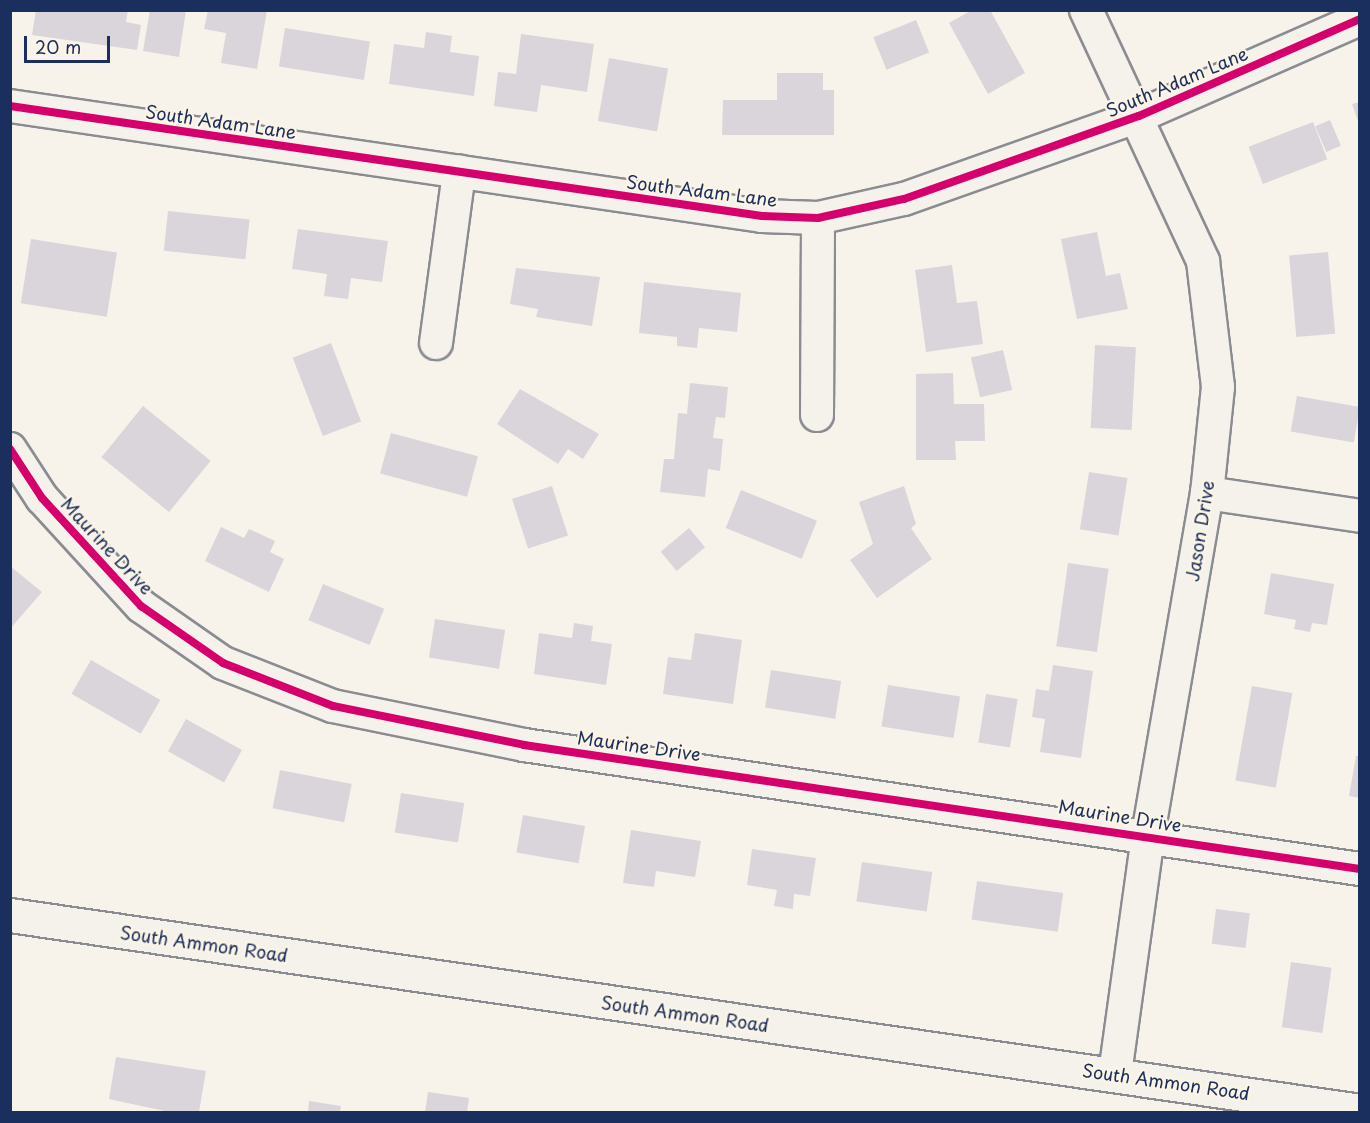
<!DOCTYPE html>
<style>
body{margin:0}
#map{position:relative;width:1370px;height:1123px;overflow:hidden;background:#f7f3ea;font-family:"Playpen Sans",sans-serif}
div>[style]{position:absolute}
.building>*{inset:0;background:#dad5da;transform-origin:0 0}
.roads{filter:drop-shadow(2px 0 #8a8c91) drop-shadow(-2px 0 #8a8c91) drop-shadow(0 2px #8a8c91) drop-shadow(0 -2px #8a8c91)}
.minor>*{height:32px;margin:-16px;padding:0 16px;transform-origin:16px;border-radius:16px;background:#f5f2ec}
.secondary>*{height:33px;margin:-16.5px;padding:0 16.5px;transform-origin:16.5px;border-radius:16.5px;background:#f5f2ec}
.cycleway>*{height:8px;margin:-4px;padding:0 4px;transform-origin:4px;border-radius:4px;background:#d6006c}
span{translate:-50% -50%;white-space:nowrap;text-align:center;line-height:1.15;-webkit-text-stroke:4.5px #fcf5e5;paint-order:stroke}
.street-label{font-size:18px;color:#1b2f5e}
.frame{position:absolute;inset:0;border:12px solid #1b2f5e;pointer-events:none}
.scale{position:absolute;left:24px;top:36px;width:86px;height:27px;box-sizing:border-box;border:3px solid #1b2f5e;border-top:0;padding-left:8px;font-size:18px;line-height:21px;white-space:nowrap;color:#1b2f5e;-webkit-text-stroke:4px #fcf5e5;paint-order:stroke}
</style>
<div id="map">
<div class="building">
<i style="clip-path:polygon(36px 10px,128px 10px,126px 22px,141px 25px,137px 50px,32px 35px)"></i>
<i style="clip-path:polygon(150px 10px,186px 10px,179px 57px,143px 51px)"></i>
<i style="clip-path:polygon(208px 10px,267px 10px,257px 69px,221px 63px,226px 33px,204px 29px)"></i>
<i style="clip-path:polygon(972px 10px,990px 10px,1025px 73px,988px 94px,949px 23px)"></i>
<i style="left:916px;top:20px;width:35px;height:46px;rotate:68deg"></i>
<i style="left:285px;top:28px;width:86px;height:39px;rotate:9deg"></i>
<i style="clip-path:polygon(426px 32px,452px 36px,450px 52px,479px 56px,474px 96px,389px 84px,394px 44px,424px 48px)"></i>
<i style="clip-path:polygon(521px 34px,594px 44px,587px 92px,541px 85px,537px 112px,494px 106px,498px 72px,516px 74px)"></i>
<i style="left:609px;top:58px;width:60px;height:64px;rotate:10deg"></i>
<i style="clip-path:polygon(777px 73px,823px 73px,823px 90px,834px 90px,834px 135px,722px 135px,723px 100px,777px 100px)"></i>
<i style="clip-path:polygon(1360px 102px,1360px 124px,1359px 124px,1352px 104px)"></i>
<i style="left:1330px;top:120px;width:28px;height:16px;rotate:67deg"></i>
<i style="left:1313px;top:122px;width:40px;height:69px;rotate:69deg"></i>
<i style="left:168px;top:211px;width:82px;height:40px;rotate:6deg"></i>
<i style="clip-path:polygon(298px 229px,388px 241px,382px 282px,351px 278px,348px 299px,324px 296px,327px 274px,292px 269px)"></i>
<i style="clip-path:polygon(1097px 232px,1106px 276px,1120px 273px,1128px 309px,1077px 319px,1061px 239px)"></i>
<i style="left:31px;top:239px;width:87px;height:65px;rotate:9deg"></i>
<i style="left:1328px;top:252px;width:82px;height:39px;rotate:85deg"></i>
<i style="clip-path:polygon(952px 265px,957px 303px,977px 301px,983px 344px,926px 352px,915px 270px)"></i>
<i style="clip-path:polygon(516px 268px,600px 277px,592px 326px,536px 317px,538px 309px,510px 304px)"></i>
<i style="clip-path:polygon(644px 282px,741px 293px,737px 332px,699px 328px,697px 348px,677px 346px,677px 337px,639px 333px)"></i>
<i style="left:331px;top:343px;width:84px;height:41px;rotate:69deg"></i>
<i style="left:1095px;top:345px;width:41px;height:83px;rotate:3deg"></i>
<i style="left:1003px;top:350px;width:41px;height:33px;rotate:77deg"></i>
<i style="clip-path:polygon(953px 373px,954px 404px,984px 404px,985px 441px,955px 441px,956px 460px,916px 460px,916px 374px)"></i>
<i style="clip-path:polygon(690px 383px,728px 387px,725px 418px,716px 417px,713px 438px,723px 439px,720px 471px,708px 469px,705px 497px,660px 492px,664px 459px,674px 459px,678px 413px,687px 414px)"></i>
<i style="clip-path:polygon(520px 389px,599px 434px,583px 459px,568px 449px,558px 464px,497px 424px)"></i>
<i style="left:1297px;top:396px;width:64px;height:36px;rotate:10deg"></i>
<i style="left:143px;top:406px;width:87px;height:66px;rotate:39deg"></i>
<i style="left:391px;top:433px;width:90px;height:42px;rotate:15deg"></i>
<i style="left:1089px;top:472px;width:39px;height:58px;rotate:9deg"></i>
<i style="left:552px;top:486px;width:52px;height:42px;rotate:72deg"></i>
<i style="clip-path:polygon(904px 486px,916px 524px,911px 528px,932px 559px,877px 598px,850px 560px,873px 544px,859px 502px)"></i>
<i style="left:741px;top:490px;width:82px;height:41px;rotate:22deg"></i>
<i style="clip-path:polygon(221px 527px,244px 538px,249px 529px,275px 541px,270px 552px,284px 559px,269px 592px,205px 561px)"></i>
<i style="left:689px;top:528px;width:25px;height:37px;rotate:50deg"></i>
<i style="left:1068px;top:563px;width:41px;height:84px;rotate:8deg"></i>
<i style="clip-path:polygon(10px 566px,42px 592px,10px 629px)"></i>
<i style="clip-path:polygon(1271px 573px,1334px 584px,1327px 625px,1312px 623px,1310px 632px,1294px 629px,1296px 620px,1264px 614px)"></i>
<i style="left:323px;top:584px;width:66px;height:39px;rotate:22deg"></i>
<i style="left:435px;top:619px;width:71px;height:39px;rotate:9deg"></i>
<i style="clip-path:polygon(574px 623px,593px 626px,591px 641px,612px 644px,606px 685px,534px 674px,539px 633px,572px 638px)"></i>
<i style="clip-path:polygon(695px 633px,742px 640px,733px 704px,663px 694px,668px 657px,691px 660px)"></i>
<i style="left:91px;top:660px;width:80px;height:39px;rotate:30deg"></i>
<i style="clip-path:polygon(1053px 665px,1093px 671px,1081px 758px,1040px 752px,1045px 719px,1032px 717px,1036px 689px,1049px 691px)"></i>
<i style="left:771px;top:670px;width:71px;height:38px;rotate:9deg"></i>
<i style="left:888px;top:685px;width:73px;height:42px;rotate:9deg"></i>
<i style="left:1252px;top:686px;width:41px;height:96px;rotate:10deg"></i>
<i style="left:986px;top:694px;width:32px;height:49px;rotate:9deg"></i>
<i style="left:186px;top:719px;width:64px;height:37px;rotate:29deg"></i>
<i style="clip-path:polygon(1356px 756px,1360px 756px,1360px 798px,1349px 796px)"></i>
<i style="left:280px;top:770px;width:73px;height:39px;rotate:11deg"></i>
<i style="left:401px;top:793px;width:64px;height:40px;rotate:9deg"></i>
<i style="left:523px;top:815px;width:63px;height:38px;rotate:10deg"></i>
<i style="clip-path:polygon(631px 830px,701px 841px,695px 877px,656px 871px,654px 887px,623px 883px)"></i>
<i style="clip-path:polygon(752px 849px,816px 858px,810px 896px,794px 894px,793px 909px,774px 906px,777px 890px,747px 885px)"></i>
<i style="left:862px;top:862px;width:71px;height:40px;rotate:8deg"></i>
<i style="left:977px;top:881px;width:87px;height:39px;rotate:8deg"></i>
<i style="left:1216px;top:909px;width:34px;height:35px;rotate:7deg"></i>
<i style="left:1291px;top:962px;width:41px;height:66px;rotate:8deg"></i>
<i style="clip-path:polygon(116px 1057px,206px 1071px,199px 1112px,169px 1112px,109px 1099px)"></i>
<i style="clip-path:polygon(428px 1092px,469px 1098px,467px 1112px,425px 1112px)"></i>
<i style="clip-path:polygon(309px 1101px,341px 1106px,340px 1112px,308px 1112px)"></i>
</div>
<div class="roads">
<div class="minor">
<i style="left:1086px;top:10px;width:277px;rotate:65deg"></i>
<i style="left:1203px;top:261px;width:127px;rotate:83.2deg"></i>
<i style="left:1218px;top:387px;width:107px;rotate:95.9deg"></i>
<i style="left:1207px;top:493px;width:348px;rotate:99.8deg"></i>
<i style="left:1148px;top:836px;width:239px;rotate:97.9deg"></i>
<i style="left:10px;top:106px;width:760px;rotate:8.32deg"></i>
<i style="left:762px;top:216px;width:56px;rotate:2deg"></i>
<i style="left:818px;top:218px;width:88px;rotate:-12.5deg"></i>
<i style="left:904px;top:199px;width:249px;rotate:-19.5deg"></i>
<i style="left:1139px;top:116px;width:241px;rotate:-23.7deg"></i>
<i style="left:436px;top:343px;width:173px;rotate:-82.3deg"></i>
<i style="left:817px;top:415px;width:197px;rotate:-89.7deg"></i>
<i style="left:10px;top:449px;width:59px;rotate:56.9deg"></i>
<i style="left:42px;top:498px;width:147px;rotate:47.5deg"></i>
<i style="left:141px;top:606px;width:100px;rotate:34.8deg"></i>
<i style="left:223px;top:663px;width:118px;rotate:21.4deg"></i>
<i style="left:333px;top:706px;width:195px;rotate:11.5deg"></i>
<i style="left:524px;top:745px;width:845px;rotate:8.44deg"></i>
<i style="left:1207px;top:493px;width:155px;rotate:8.5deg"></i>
</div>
<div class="secondary">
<i style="left:10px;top:915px;width:1364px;rotate:8.26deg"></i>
</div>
</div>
<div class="cycleway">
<i style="left:10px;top:106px;width:760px;rotate:8.32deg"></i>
<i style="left:762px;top:216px;width:56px;rotate:2deg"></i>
<i style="left:818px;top:218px;width:88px;rotate:-12.5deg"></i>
<i style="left:904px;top:199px;width:249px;rotate:-19.5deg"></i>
<i style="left:1139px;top:116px;width:241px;rotate:-23.7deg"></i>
<i style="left:10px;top:449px;width:59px;rotate:56.9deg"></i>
<i style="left:42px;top:498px;width:147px;rotate:47.5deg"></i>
<i style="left:141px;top:606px;width:100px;rotate:34.8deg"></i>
<i style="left:223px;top:663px;width:118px;rotate:21.4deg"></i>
<i style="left:333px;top:706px;width:195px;rotate:11.5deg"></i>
<i style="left:524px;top:745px;width:845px;rotate:8.44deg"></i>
</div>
<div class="street-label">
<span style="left:1177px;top:82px;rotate:-23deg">South Adam Lane</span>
<span style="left:221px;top:122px;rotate:8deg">South Adam Lane</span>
<span style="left:702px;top:191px;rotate:7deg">South Adam Lane</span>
<span style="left:1200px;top:531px;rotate:-81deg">Jason Drive</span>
<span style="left:107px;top:546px;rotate:47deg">Maurine Drive</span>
<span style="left:639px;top:746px;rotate:8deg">Maurine Drive</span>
<span style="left:1120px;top:816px;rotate:9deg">Maurine Drive</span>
<span style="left:204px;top:944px;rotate:8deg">South Ammon Road</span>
<span style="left:685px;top:1014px;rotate:8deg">South Ammon Road</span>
<span style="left:1166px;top:1082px;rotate:8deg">South Ammon Road</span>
</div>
<div class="frame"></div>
<div class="scale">20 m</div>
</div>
